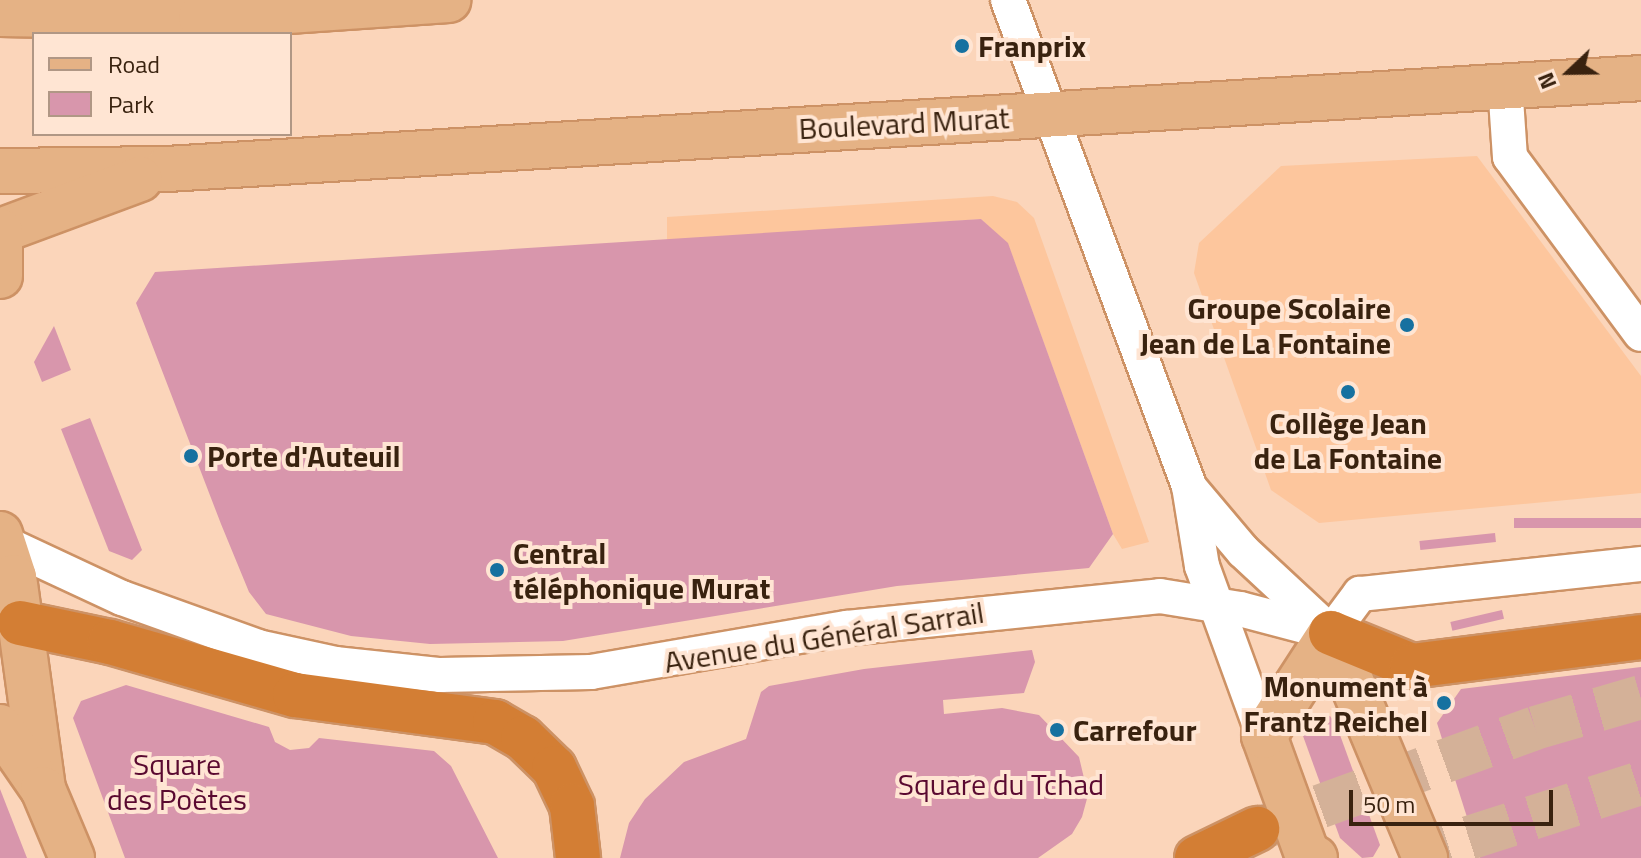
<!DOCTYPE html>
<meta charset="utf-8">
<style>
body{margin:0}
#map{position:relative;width:1641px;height:858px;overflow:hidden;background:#fbd5ba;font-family:"Titillium Web",sans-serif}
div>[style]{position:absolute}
.built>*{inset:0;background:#fdc69d}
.green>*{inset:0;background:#d896ac;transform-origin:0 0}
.highway-tunnel>*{height:44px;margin-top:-22px;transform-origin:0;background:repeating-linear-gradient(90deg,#d4b198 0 44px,transparent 0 66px)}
.roads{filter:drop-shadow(2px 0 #cd9265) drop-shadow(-2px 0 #cd9265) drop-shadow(0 2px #cd9265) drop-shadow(0 -2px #cd9265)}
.minor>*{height:34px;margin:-17px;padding:0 17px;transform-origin:17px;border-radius:17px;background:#fff}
.major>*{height:44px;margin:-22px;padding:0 22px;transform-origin:22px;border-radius:22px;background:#e5b285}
.highway>*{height:44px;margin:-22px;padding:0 22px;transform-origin:22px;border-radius:22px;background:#d37e34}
.dots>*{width:22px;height:22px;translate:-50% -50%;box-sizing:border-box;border:4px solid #ffe5d3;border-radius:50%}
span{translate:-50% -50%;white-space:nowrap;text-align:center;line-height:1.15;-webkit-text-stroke:8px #ffe5d3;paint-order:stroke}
.poi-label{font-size:30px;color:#39220f;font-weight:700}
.left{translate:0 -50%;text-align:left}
.right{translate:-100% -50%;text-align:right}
.street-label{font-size:30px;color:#39220f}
.park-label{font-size:30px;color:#5a0930}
.legend{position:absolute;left:32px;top:32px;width:260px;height:104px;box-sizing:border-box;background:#ffe5d3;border:2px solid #b09785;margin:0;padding:10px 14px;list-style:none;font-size:24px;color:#39220f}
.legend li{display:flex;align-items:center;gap:16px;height:40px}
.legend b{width:40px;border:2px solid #b09785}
.north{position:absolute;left:1529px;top:32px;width:80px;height:80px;-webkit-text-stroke:6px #ffe5d3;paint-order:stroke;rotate:248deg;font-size:22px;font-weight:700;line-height:32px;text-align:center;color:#39220f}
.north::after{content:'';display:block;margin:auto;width:28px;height:36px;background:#39220f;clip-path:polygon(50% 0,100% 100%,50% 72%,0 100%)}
.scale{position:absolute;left:1349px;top:790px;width:204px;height:36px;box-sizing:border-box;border:4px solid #39220f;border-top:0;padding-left:10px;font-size:24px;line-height:28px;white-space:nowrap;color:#39220f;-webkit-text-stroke:6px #ffe5d3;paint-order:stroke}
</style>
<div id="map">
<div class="built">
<i style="clip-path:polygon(1477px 156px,1641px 376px,1641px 493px,1319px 523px,1271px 490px,1194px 273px,1199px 243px,1281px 166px)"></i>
<i style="clip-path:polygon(993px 196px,1017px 202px,1034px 218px,1149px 542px,1122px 549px,1113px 534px,1008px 244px,981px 219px,667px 242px,667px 217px)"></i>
</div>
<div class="green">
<i style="clip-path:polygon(981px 219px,1008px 243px,1113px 534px,1089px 568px,897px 586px,563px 641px,430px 644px,351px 636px,266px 614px,249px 592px,221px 524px,136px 303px,155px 272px)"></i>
<i style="clip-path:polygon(54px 326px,71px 370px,42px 382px,34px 362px)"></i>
<i style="clip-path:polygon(90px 418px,142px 550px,132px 560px,109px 551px,61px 429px)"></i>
<i style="left:1641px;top:518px;width:10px;height:127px;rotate:90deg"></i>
<i style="left:1495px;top:533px;width:9px;height:76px;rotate:84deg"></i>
<i style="left:1502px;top:610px;width:9px;height:53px;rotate:77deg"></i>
<i style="clip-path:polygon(1032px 650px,1035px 662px,1024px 693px,943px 700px,944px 714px,1002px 708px,1039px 715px,1079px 757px,1088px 795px,1082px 817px,1072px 834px,1038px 858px,620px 858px,629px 823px,645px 799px,684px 762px,746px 739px,761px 692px,769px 686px,864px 669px)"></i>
<i style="clip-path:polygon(1641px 667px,1641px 858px,1480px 858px,1437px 723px,1461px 689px)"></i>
<i style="clip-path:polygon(126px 685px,269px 727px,275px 742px,290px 750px,309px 748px,319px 738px,434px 751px,451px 766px,498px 858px,125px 858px,73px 718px,81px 701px)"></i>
<i style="clip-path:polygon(1317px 715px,1330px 716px,1336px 724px,1380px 845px,1373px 857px,1362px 858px,1340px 838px,1303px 736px,1307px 722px)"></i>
<i style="clip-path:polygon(0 789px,27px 858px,0 858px)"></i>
</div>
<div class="highway-tunnel">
<i style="left:1258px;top:829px;width:295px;rotate:-20deg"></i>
<i style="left:1535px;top:728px;width:110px;rotate:-16.3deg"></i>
<i style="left:1406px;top:858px;width:247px;rotate:-17.7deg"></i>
</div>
<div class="roads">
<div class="minor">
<i style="left:1008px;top:0;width:519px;rotate:69.57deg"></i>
<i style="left:1189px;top:486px;width:81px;rotate:80.8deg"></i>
<i style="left:1202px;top:566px;width:181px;rotate:70deg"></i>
<i style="left:1505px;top:84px;width:73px;rotate:86.1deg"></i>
<i style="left:1510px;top:157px;width:220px;rotate:53.5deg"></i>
<i style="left:1189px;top:487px;width:84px;rotate:49.8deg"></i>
<i style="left:1243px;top:551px;width:115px;rotate:42.9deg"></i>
<i style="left:6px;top:544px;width:128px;rotate:25deg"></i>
<i style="left:122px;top:598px;width:145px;rotate:19.8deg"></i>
<i style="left:258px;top:647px;width:79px;rotate:12.4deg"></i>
<i style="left:335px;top:664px;width:106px;rotate:6deg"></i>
<i style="left:440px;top:675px;width:151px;rotate:-1.1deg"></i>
<i style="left:591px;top:672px;width:260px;rotate:-9.8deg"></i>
<i style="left:847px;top:628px;width:315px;rotate:-5.8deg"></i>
<i style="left:1160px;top:596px;width:81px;rotate:9.2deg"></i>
<i style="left:1240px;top:609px;width:94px;rotate:14.8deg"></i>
<i style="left:1331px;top:633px;width:49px;rotate:-53.4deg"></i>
<i style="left:1360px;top:594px;width:283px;rotate:-6.1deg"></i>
</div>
<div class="major">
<i style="left:0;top:14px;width:201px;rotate:0.9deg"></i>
<i style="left:201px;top:17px;width:248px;rotate:-3.9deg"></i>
<i style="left:0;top:171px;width:167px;rotate:-0.7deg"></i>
<i style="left:167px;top:169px;width:1477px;rotate:-3.53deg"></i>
<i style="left:0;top:231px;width:149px;rotate:-20.4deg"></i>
<i style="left:0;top:276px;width:45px;rotate:-90deg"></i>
<i style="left:0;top:534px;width:45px;rotate:72deg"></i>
<i style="left:14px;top:577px;width:214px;rotate:82.2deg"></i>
<i style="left:1331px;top:633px;width:244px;rotate:67.3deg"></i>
<i style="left:0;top:727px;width:75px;rotate:55.3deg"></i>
<i style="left:43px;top:789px;width:75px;rotate:67.2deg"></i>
<i style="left:1315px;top:858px;width:9px;rotate:-153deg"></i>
<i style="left:1307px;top:854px;width:126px;rotate:-110deg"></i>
<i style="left:1264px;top:736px;width:123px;rotate:-57deg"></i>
</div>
<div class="highway">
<i style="left:20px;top:623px;width:92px;rotate:11.9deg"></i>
<i style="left:110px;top:642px;width:192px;rotate:16deg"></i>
<i style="left:295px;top:695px;width:202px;rotate:7.7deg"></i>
<i style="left:495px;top:722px;width:32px;rotate:30deg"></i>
<i style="left:523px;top:738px;width:43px;rotate:44.1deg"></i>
<i style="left:554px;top:768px;width:42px;rotate:64.7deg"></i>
<i style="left:572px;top:806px;width:52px;rotate:83.4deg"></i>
<i style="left:1331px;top:633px;width:87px;rotate:22.2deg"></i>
<i style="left:1412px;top:666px;width:231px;rotate:-7.2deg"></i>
<i style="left:1197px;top:858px;width:67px;rotate:-25.8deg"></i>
</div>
</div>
<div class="dots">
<i style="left:962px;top:46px;background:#1671a0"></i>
<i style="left:1407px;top:325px;background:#1671a0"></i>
<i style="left:1348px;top:392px;background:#1671a0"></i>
<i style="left:191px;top:456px;background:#1671a0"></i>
<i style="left:497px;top:570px;background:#1671a0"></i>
<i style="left:1444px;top:703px;background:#1671a0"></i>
<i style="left:1057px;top:730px;background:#1671a0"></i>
</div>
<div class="poi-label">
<span class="left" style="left:978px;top:46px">Franprix</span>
<span class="right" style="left:1391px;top:325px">Groupe Scolaire<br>Jean de La Fontaine</span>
<span style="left:1348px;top:440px">Collège Jean<br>de La Fontaine</span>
<span class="left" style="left:207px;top:456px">Porte d'Auteuil</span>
<span class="left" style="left:513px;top:570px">Central<br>téléphonique Murat</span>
<span class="right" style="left:1428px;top:703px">Monument à<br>Frantz Reichel</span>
<span class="left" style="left:1073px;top:730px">Carrefour</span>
</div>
<div class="street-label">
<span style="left:904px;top:123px;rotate:-3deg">Boulevard Murat</span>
<span style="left:824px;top:637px;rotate:-9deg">Avenue du Général Sarrail</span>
</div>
<div class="park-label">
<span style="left:177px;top:781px">Square<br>des Poètes</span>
<span style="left:1001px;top:784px">Square du Tchad</span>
</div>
<ul class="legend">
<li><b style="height:10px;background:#e5b285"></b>Road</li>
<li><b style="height:22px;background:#d896ac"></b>Park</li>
</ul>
<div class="north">N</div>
<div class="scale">50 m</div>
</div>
